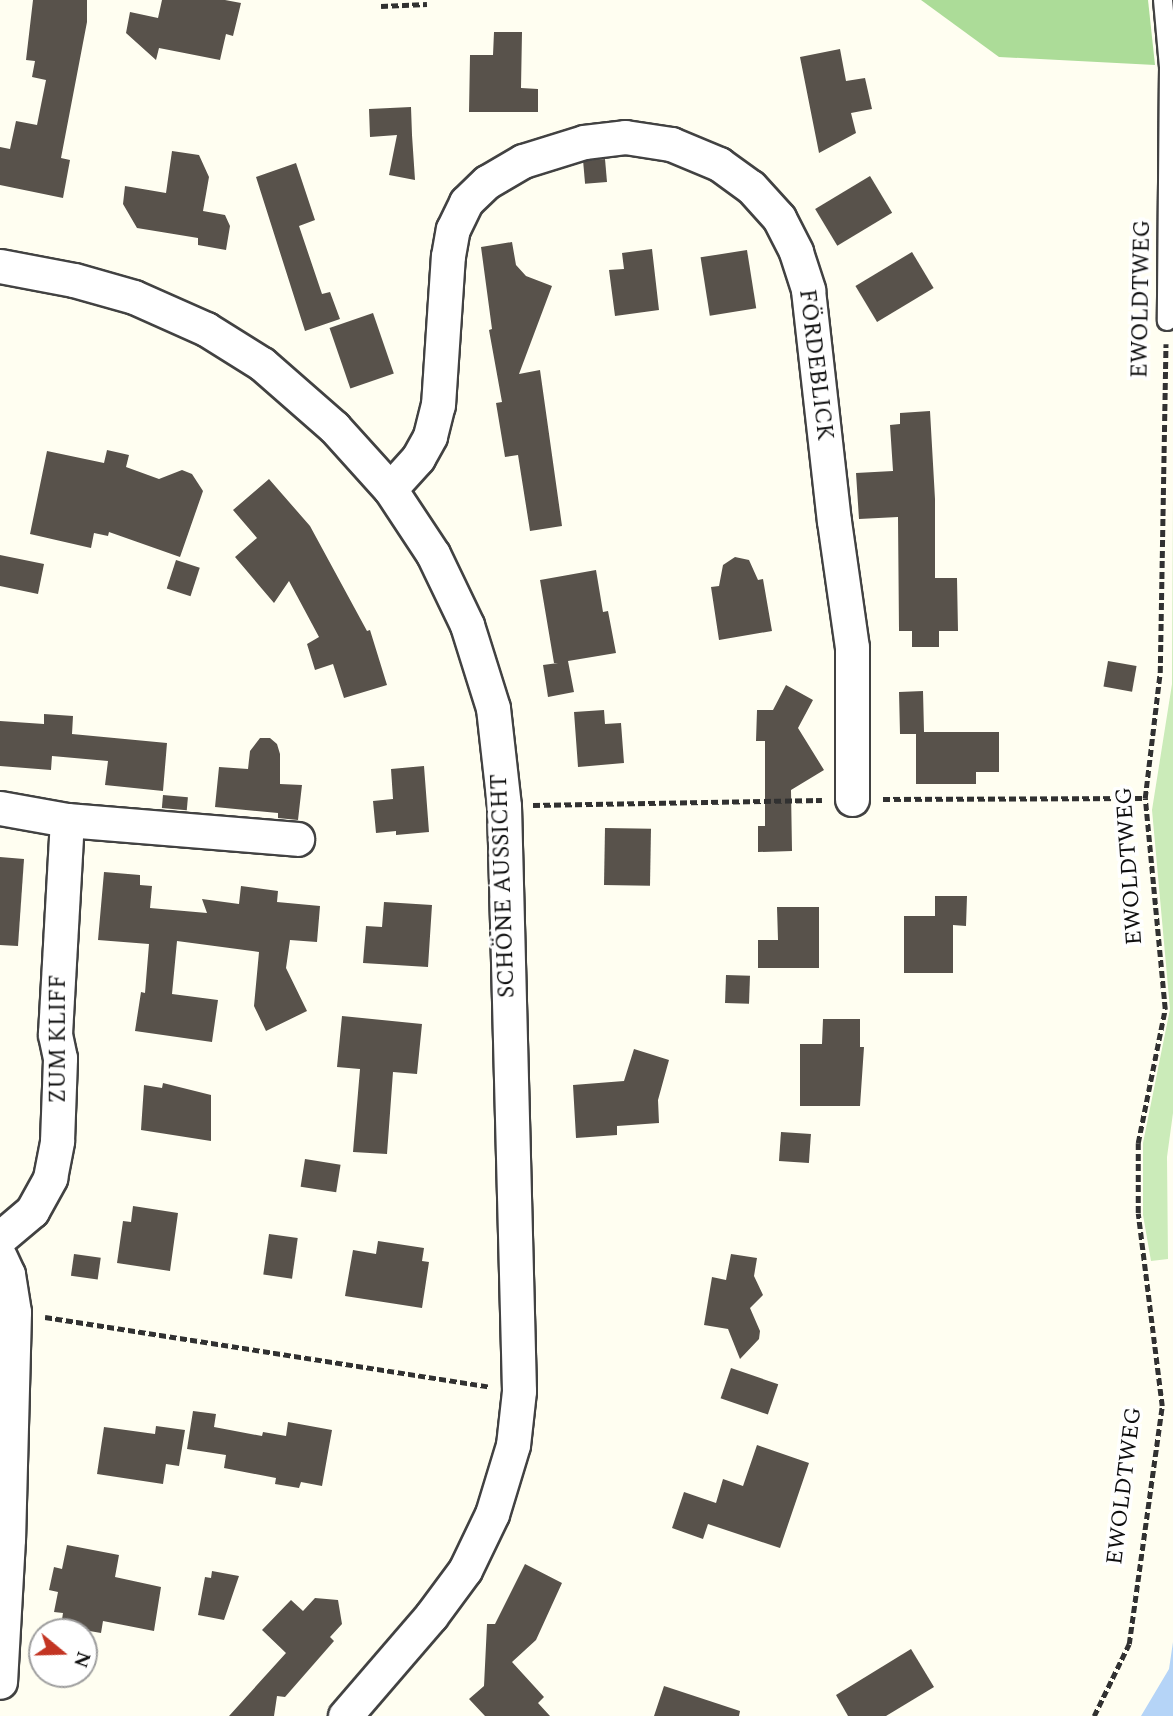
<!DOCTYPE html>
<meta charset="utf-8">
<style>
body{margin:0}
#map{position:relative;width:1173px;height:1716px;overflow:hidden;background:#fffef1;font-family:Spectral,serif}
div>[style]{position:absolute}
.green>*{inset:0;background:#cbebb9}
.forest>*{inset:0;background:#acdc98}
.water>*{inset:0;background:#b5d4f7}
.building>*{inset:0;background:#58524b;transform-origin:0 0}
.path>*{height:4.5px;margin-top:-2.25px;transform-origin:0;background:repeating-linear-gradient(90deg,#313131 0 7px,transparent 0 10.5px)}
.roads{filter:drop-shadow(2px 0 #424242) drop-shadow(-2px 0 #424242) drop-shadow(0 2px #424242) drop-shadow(0 -2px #424242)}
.lane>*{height:18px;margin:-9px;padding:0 9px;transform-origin:9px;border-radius:9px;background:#fff}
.street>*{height:33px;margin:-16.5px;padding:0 16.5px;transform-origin:16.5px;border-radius:16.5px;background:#fff}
span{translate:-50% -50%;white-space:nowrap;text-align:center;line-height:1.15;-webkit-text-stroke:7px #fff;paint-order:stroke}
.street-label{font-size:23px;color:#0f0f0f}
.north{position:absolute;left:28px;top:1618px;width:70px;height:70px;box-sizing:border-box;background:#fff;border:2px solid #9f9f9f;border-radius:50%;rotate:109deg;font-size:19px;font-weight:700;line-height:28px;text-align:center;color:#0f0f0f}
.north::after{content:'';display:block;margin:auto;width:24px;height:32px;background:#c33523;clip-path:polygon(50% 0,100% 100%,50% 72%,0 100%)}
</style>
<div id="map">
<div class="green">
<i style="clip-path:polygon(1173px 493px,1173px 1113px,1167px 1157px,1168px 1259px,1151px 1261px,1143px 1215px,1143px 1143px,1170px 1009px,1152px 810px,1172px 684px)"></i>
</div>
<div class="forest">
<i style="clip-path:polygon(921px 0,1148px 0,1155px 65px,999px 57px)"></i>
</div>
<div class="water">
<i style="clip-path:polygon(1173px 1642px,1173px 1716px,1141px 1716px,1169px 1669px)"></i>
</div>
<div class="building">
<i style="clip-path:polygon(33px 0,87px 0,87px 22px,61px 158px,70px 160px,63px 198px,0 185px,0 147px,10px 149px,16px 121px,37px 125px,46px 80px,32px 77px,35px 61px,26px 60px)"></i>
<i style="clip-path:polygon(162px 0,225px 0,241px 3px,233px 36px,226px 34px,220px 60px,159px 48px,156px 60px,126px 33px,130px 12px,158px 18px)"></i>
<i style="clip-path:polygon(494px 32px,522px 32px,521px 88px,538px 89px,538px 112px,469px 112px,470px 55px,493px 55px)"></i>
<i style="clip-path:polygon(840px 49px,846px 81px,865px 78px,872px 109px,851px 113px,856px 133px,819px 153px,800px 57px)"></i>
<i style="clip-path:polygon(411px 107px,412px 135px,415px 180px,389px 175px,397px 135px,370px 137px,369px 109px)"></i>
<i style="clip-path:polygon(172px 151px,199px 155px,209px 177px,203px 211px,225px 215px,230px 226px,226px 250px,198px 245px,198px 238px,137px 228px,123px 204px,125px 186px,166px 193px)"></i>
<i style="left:605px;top:159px;width:23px;height:22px;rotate:85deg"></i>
<i style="clip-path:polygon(296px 163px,315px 220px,299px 226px,322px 294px,330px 292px,340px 319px,305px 331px,256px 177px)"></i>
<i style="left:870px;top:176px;width:43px;height:64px;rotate:59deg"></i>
<i style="clip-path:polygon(512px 242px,516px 265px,526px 276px,552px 286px,519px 374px,540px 370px,562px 526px,530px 531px,518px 455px,505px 457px,496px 403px,502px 402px,489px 330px,492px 329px,481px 247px)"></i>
<i style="clip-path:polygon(652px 249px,659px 310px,615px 316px,609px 270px,624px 269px,622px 253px)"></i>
<i style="left:747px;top:250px;width:59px;height:47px;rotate:81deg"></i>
<i style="left:912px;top:252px;width:42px;height:66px;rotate:59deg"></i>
<i style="left:373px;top:313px;width:64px;height:46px;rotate:71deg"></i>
<i style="clip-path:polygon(930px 411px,935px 499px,935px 578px,957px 578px,958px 631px,939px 631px,939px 647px,912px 647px,912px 631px,899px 631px,898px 517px,859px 519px,856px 473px,893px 471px,890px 425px,900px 424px,900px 413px)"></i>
<i style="clip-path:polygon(107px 450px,129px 455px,126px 467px,159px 479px,182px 470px,192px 474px,203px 491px,180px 557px,109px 532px,108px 536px,94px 533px,91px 548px,30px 534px,47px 451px,104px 463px)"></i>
<i style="clip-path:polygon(269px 479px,310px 526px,367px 631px,370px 630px,387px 685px,344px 698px,333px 664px,315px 670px,307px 644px,319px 637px,289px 581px,274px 603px,235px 557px,257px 538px,233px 510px)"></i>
<i style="clip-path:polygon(0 555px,44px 564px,38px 594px,0 586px)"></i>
<i style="clip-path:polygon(735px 557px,749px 560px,758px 580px,763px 579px,772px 631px,719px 640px,711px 587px,719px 586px,723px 565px)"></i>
<i style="left:176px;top:560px;width:25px;height:30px;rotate:18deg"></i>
<i style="clip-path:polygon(596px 570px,603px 612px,608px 611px,616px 653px,568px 661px,574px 692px,548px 697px,543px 665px,558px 663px,554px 663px,540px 580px)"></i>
<i style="left:1108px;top:661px;width:29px;height:26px;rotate:10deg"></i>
<i style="clip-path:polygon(786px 685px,813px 700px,798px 728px,824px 770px,791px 790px,792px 851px,758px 852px,758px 826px,765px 826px,765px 741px,756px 741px,757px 710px,773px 710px)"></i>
<i style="clip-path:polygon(923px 691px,924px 732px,999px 732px,999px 772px,976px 772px,976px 784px,916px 784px,916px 734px,900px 734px,899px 692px)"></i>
<i style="clip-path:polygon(604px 710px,605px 724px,621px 723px,624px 763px,578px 767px,574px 712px)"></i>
<i style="clip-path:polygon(44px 714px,73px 716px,72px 734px,167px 743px,163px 791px,105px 785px,108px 761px,52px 756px,51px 770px,0 766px,0 721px,44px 724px)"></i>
<i style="clip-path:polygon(260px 738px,270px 738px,277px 744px,280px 754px,280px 784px,302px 785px,298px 820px,278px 818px,278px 813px,215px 807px,219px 767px,248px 769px,250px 751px)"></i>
<i style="clip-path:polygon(424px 766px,429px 832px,396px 835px,396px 831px,376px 833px,373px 801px,393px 799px,391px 769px)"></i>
<i style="left:163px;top:795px;width:25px;height:13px;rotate:5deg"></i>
<i style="left:605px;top:828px;width:46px;height:57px;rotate:1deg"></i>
<i style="clip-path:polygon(0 857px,24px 859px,18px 946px,0 945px)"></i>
<i style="clip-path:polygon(104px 872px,140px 875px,140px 885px,152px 886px,150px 908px,207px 913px,202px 899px,239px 904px,241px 886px,278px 891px,277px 902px,320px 906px,317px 942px,290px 940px,286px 968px,307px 1011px,266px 1031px,254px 1006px,259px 952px,177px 941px,172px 994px,218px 1000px,212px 1042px,135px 1031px,141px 992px,145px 993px,149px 944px,98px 940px)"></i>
<i style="clip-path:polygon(935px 896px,967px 896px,966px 926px,953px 925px,953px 973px,904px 973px,904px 916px,935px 916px)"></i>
<i style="clip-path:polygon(384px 902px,432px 905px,428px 967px,363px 963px,366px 926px,382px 927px)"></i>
<i style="clip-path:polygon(777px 907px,819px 907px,819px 968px,758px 968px,758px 940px,778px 940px)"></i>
<i style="left:726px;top:975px;width:24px;height:28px;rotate:2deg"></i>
<i style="clip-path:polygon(342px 1016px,422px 1024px,417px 1074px,393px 1072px,387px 1154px,353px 1152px,360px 1069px,337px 1067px)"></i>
<i style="clip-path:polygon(823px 1019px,860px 1019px,860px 1047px,864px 1047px,860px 1106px,800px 1106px,800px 1044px,822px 1044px)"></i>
<i style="clip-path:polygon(634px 1049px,669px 1060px,658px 1100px,659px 1123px,617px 1126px,617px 1135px,576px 1138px,573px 1085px,624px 1081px)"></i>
<i style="clip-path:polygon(163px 1083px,211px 1095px,211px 1141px,141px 1130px,144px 1085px,162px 1088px)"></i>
<i style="left:781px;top:1132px;width:30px;height:29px;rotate:4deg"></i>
<i style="left:305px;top:1159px;width:36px;height:28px;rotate:9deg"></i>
<i style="clip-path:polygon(133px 1206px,178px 1213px,170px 1271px,117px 1263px,123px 1221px,131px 1222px)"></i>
<i style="left:269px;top:1234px;width:29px;height:41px;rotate:8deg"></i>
<i style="clip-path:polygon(378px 1241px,424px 1248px,422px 1261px,429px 1262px,422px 1308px,345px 1296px,353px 1250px,376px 1254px)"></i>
<i style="left:74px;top:1254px;width:27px;height:22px;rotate:8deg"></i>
<i style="clip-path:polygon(731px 1254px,757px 1258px,754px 1276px,763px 1295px,750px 1308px,760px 1331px,759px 1339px,740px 1359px,728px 1329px,704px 1325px,712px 1277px,726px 1280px)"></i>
<i style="left:731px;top:1368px;width:50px;height:32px;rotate:19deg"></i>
<i style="clip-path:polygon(193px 1411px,216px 1414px,214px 1427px,262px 1436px,263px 1432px,286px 1436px,288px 1422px,332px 1430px,322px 1486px,301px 1482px,299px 1488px,275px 1484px,276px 1478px,224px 1468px,226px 1455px,187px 1449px)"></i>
<i style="clip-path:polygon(156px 1426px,185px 1430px,179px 1466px,166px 1464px,163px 1484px,97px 1474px,104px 1427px,155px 1434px)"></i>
<i style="clip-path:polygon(757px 1445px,809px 1463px,780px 1548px,708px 1524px,703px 1539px,672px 1528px,684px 1492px,716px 1503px,723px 1479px,743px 1486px)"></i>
<i style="clip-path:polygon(67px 1545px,119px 1555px,115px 1577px,161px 1587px,154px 1631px,103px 1621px,101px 1633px,61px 1626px,63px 1613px,54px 1612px,58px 1592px,49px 1590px,54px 1567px,62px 1569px)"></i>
<i style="clip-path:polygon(525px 1564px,562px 1583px,536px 1640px,512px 1662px,544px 1697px,538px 1703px,550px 1716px,485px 1716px,469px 1699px,484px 1686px,487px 1624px,495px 1624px)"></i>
<i style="clip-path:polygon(212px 1571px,239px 1576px,224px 1620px,198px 1615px,205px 1577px,211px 1578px)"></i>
<i style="clip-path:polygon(315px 1598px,338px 1600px,342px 1624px,330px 1637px,334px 1641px,285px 1697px,277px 1696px,274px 1716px,229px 1716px,286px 1653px,262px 1630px,291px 1600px,303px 1611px)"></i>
<i style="clip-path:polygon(911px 1649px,934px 1687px,886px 1716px,848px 1716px,836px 1695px)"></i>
<i style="clip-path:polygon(664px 1686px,740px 1711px,739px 1716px,654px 1716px)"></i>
</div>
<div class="path">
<i style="left:381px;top:6px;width:46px;rotate:-2.5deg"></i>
<i style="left:883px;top:799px;width:262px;rotate:-0.2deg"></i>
<i style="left:533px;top:805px;width:289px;rotate:-1deg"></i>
<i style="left:45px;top:1317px;width:450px;rotate:8.9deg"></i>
<i style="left:1094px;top:1716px;width:80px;rotate:-64.1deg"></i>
<i style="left:1129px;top:1644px;width:240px;rotate:-82.1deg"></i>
<i style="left:1162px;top:1406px;width:194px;rotate:-97.1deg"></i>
<i style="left:1138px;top:1213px;width:70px;rotate:-90deg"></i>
<i style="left:1138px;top:1143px;width:137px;rotate:-78.6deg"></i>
<i style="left:1165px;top:1009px;width:212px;rotate:-95.4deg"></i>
<i style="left:1145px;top:798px;width:126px;rotate:-83.2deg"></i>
<i style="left:1160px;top:673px;width:329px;rotate:-89deg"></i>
</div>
<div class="roads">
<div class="lane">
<i style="left:1163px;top:0;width:67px;rotate:84.9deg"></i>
<i style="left:1169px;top:67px;width:254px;rotate:90.5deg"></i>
</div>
<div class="street">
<i style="left:0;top:266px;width:75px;rotate:10.7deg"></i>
<i style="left:74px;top:280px;width:62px;rotate:15.8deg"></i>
<i style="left:134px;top:297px;width:79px;rotate:24deg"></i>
<i style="left:206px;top:329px;width:66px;rotate:32deg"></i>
<i style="left:262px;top:364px;width:96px;rotate:41.2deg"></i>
<i style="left:334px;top:427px;width:84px;rotate:47.9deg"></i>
<i style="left:390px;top:489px;width:78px;rotate:56.5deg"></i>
<i style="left:433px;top:554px;width:79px;rotate:64.4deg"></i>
<i style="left:467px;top:625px;width:87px;rotate:72.6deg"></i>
<i style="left:493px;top:708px;width:99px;rotate:83.6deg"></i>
<i style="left:504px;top:806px;width:585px;rotate:88.53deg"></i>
<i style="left:519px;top:1391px;width:54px;rotate:96.3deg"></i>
<i style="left:513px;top:1445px;width:72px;rotate:106.9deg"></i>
<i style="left:492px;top:1514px;width:62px;rotate:115.7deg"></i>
<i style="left:465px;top:1570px;width:57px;rotate:126.5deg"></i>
<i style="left:431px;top:1616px;width:132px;rotate:130.7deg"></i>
<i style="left:390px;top:489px;width:42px;rotate:-47.9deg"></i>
<i style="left:418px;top:458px;width:25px;rotate:-61deg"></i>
<i style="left:430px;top:436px;width:32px;rotate:-76deg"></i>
<i style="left:438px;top:405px;width:149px;rotate:-86.2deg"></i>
<i style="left:448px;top:256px;width:27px;rotate:-80deg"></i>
<i style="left:453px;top:229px;width:30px;rotate:-64deg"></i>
<i style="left:466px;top:202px;width:29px;rotate:-44deg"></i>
<i style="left:487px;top:182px;width:42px;rotate:-30.3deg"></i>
<i style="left:523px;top:161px;width:64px;rotate:-17.3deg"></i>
<i style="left:584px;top:142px;width:41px;rotate:-7deg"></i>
<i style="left:625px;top:137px;width:47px;rotate:8.7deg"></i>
<i style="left:671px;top:144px;width:52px;rotate:22.6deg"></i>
<i style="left:719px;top:164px;width:39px;rotate:36deg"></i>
<i style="left:751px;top:187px;width:42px;rotate:47.9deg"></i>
<i style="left:779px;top:218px;width:38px;rotate:63deg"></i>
<i style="left:796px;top:252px;width:40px;rotate:72deg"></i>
<i style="left:808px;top:290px;width:232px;rotate:83.6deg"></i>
<i style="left:834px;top:521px;width:127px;rotate:81.9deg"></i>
<i style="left:852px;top:647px;width:152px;rotate:90deg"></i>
<i style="left:0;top:808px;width:68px;rotate:10.2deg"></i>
<i style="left:67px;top:820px;width:231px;rotate:4.7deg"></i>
<i style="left:0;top:1238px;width:42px;rotate:-40.2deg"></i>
<i style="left:32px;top:1211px;width:38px;rotate:-61deg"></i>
<i style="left:50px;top:1178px;width:38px;rotate:-79deg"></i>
<i style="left:57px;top:1141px;width:83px;rotate:-87.9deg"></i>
<i style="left:60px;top:1058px;width:25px;rotate:-102deg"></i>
<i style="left:55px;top:1034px;width:214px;rotate:-86.8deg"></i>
<i style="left:0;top:1257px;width:19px;rotate:65deg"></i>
<i style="left:8px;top:1274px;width:38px;rotate:81deg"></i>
<i style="left:14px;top:1312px;width:227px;rotate:91.5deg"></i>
<i style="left:8px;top:1539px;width:143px;rotate:93.2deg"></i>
</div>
</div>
<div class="street-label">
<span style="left:1142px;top:299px;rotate:-89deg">EWOLDTWEG</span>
<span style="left:815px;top:365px;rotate:83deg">FÖRDEBLICK</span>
<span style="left:1130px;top:866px;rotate:-94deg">EWOLDTWEG</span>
<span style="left:504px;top:886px;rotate:-92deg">SCHÖNE AUSSICHT</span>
<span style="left:59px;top:1039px;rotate:-90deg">ZUM KLIFF</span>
<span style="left:1125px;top:1486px;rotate:-83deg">EWOLDTWEG</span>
</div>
<div class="north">N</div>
</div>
